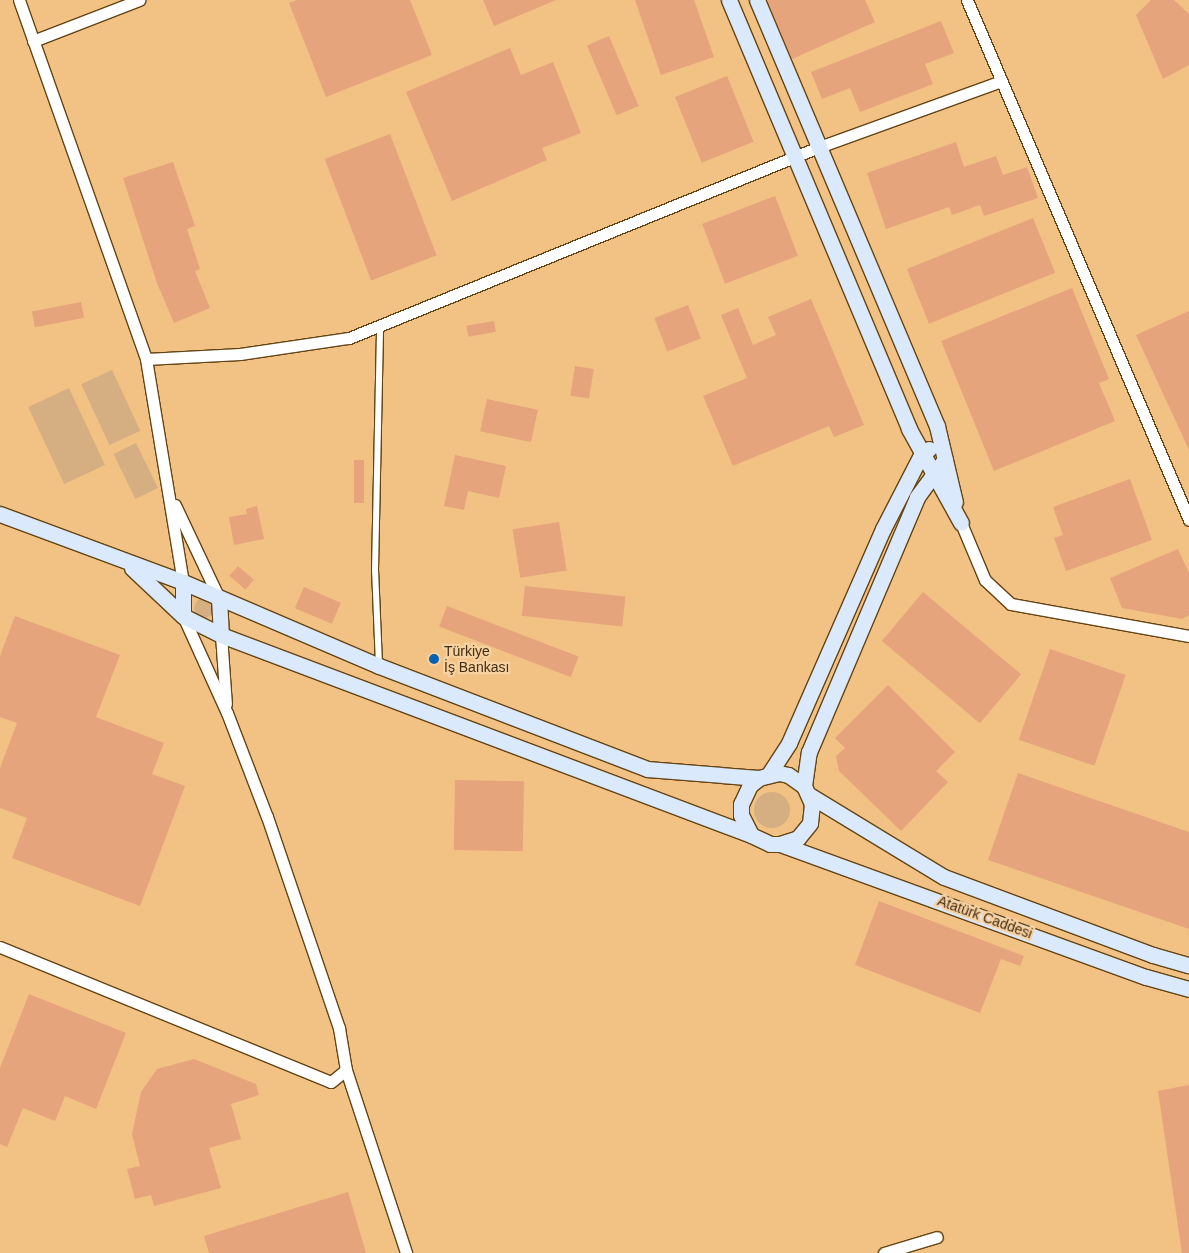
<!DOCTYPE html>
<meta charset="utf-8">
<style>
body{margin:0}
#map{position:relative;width:1189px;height:1253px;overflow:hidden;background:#f2c184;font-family:Helvetica,sans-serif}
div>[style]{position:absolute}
.green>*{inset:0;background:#d5af81;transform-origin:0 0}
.round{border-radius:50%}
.building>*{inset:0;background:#e6a47c;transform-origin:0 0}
.roads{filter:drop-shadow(1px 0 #644414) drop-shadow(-1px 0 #644414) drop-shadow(0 1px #644414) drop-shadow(0 -1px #644414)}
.lane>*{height:5.5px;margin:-2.75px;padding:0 2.75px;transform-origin:2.75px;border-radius:2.75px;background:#fff}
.street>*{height:11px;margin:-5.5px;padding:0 5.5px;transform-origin:5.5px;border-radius:5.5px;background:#fff}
.secondary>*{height:15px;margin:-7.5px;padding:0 7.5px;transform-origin:7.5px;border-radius:7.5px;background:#dae9fb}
.dots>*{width:14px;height:14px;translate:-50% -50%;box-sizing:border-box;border:2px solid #f8d1a0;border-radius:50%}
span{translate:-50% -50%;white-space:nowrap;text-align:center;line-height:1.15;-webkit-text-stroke:4.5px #f8d1a0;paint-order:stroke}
.poi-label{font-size:14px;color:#412e15}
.left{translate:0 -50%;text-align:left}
.street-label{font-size:14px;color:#412e15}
</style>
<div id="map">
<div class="green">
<i style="left:112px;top:370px;width:67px;height:34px;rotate:65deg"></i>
<i style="left:69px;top:388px;width:85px;height:45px;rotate:65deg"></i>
<i style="left:136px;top:443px;width:50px;height:25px;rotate:64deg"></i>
<i class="round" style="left:194px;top:598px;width:20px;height:20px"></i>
<i class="round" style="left:754px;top:792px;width:36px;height:36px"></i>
</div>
<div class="building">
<i style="clip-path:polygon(297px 0,410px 0,432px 55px,326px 97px,289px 3px)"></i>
<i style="clip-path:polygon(483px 0,556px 0,494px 26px)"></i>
<i style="clip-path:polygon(635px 0,694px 0,714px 57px,661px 75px)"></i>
<i style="clip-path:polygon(767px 0,865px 0,875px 22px,792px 59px)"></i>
<i style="clip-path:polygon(1151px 0,1174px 0,1189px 14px,1189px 65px,1163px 79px,1136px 15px)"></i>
<i style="clip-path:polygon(941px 21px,954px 53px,925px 64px,933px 84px,860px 112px,850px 88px,822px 99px,811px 72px)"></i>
<i style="left:609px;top:36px;width:76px;height:24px;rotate:67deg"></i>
<i style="clip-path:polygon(510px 48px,521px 75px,553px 62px,581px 133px,542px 148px,547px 160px,452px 201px,406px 92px)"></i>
<i style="left:727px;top:76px;width:71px;height:56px;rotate:68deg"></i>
<i style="left:390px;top:134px;width:130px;height:70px;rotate:69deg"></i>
<i style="clip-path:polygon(956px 142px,964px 167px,996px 156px,1003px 175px,1027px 167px,1038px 198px,984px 216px,980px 205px,952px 215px,949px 207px,886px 229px,867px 173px)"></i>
<i style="clip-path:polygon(173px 162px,195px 226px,187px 229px,200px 269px,195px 271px,210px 308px,174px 323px,157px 283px,123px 178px)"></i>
<i style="left:775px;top:196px;width:64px;height:78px;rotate:69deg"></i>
<i style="left:1033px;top:218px;width:59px;height:136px;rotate:68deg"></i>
<i style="clip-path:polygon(1072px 288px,1109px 379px,1099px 383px,1115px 421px,994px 471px,941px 341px)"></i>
<i style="clip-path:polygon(811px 299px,864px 425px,834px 437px,829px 426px,733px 466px,703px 396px,747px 378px,721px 315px,738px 308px,753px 345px,776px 335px,768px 317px)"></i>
<i style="left:81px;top:302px;width:16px;height:50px;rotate:79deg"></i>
<i style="left:688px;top:305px;width:36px;height:36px;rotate:69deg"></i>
<i style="clip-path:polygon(1189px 311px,1189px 450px,1136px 335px)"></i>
<i style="left:494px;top:321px;width:11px;height:28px;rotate:80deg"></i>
<i style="left:575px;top:366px;width:19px;height:30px;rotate:9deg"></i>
<i style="left:487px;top:399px;width:52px;height:33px;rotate:12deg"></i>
<i style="clip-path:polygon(455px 455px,506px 466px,499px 498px,468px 491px,464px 510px,444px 506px)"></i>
<i style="left:354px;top:460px;width:10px;height:43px"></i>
<i style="clip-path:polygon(1130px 479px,1152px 540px,1066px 571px,1054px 538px,1063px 535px,1053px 507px)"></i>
<i style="clip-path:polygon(257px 506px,264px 539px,234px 545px,229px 517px,247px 514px,246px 509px)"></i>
<i style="left:559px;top:522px;width:49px;height:47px;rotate:81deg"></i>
<i style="clip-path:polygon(1178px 549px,1189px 573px,1189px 615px,1182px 619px,1122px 608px,1110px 578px)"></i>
<i style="left:238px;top:566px;width:21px;height:13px;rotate:41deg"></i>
<i style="left:525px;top:586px;width:101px;height:30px;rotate:6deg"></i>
<i style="left:304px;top:587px;width:40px;height:23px;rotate:23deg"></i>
<i style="left:923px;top:592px;width:128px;height:64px;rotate:40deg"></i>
<i style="left:447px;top:606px;width:141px;height:22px;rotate:21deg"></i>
<i style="clip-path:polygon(15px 616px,120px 655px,96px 717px,164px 743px,152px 774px,185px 786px,140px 906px,12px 858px,27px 818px,0 808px,0 768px,17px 723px,0 717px,0 656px)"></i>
<i style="left:1050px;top:649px;width:80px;height:96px;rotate:19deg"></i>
<i style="clip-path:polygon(888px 685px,955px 752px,936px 771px,948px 782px,901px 831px,839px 771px,836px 756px,845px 748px,835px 738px)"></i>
<i style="clip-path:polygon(1018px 773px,1189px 832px,1189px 929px,988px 860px)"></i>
<i style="left:455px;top:780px;width:69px;height:70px;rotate:1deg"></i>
<i style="clip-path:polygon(879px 901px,1024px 956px,1020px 966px,1001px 959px,980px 1013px,855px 965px)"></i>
<i style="clip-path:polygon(29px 994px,126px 1033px,96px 1109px,65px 1096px,55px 1121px,23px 1108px,7px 1147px,0 1144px,0 1068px)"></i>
<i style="clip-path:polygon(194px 1059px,256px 1084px,259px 1095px,231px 1104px,241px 1139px,209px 1148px,221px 1188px,154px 1206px,151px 1195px,135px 1199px,127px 1169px,140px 1166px,132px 1134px,141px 1092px,157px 1069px)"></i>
<i style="clip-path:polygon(1189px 1085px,1189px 1253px,1182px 1253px,1158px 1091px)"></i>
<i style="clip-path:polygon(348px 1192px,366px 1253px,209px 1253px,204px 1236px)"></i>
</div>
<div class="roads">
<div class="lane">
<i style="left:379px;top:665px;width:95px;rotate:-92.4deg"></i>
<i style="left:375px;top:570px;width:245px;rotate:-88.8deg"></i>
</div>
<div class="street">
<i style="left:19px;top:0;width:381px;rotate:70.5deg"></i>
<i style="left:146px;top:359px;width:226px;rotate:80.6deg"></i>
<i style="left:967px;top:0;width:565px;rotate:66.88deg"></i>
<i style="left:33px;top:41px;width:114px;rotate:-21.1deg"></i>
<i style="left:146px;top:359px;width:94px;rotate:-3deg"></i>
<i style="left:240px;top:354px;width:110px;rotate:-8.4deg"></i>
<i style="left:349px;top:338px;width:507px;rotate:-22.12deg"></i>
<i style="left:819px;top:147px;width:194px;rotate:-19.9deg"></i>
<i style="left:175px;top:505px;width:103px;rotate:64.7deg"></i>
<i style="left:961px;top:523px;width:62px;rotate:67.2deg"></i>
<i style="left:985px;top:580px;width:35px;rotate:43deg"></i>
<i style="left:1011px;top:604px;width:181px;rotate:10.2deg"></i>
<i style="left:221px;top:635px;width:69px;rotate:85.9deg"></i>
<i style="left:0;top:947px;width:357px;rotate:22.2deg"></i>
<i style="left:331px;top:1082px;width:19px;rotate:-39deg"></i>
<i style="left:346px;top:1070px;width:43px;rotate:-99.5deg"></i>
<i style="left:339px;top:1028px;width:223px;rotate:-108.8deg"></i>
<i style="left:267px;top:817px;width:111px;rotate:-111deg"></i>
<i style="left:227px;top:713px;width:107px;rotate:-114.4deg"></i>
<i style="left:346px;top:1070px;width:193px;rotate:71.8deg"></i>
<i style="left:884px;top:1253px;width:55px;rotate:-16.8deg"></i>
</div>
<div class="secondary">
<i style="left:729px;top:0;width:465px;rotate:67.2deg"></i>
<i style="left:909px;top:429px;width:107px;rotate:61deg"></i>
<i style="left:757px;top:0;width:462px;rotate:67.1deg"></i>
<i style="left:937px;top:426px;width:78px;rotate:76.7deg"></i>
<i style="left:0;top:514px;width:195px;rotate:20.4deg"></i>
<i style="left:183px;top:582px;width:213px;rotate:23.2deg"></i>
<i style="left:379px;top:666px;width:287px;rotate:21deg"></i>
<i style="left:647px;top:769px;width:112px;rotate:4.6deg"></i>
<i style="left:132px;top:568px;width:70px;rotate:43.3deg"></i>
<i style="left:183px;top:616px;width:42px;rotate:26.6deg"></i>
<i style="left:221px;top:635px;width:566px;rotate:20.67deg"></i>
<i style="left:219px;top:598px;width:37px;rotate:87deg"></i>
<i style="left:183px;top:616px;width:34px;rotate:-90deg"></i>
<i style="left:769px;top:774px;width:37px;rotate:-57deg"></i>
<i style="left:789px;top:743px;width:234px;rotate:-66.3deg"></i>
<i style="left:883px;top:529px;width:85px;rotate:-62.8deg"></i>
<i style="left:922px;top:453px;width:8px;rotate:-30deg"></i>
<i style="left:804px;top:786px;width:19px;rotate:-145deg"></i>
<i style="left:788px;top:775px;width:9px;rotate:-167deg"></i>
<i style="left:779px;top:773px;width:21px;rotate:166deg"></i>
<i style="left:759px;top:778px;width:11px;rotate:142deg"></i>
<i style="left:750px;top:785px;width:21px;rotate:115deg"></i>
<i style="left:741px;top:804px;width:11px;rotate:90deg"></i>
<i style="left:741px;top:815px;width:22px;rotate:63deg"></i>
<i style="left:751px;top:835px;width:21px;rotate:25deg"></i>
<i style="left:770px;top:844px;width:10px"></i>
<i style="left:780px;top:844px;width:19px;rotate:-18deg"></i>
<i style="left:798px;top:838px;width:19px;rotate:-51deg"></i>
<i style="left:810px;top:823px;width:19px;rotate:-84deg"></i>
<i style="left:812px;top:804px;width:20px;rotate:-114deg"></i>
<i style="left:804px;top:786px;width:34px;rotate:-82deg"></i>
<i style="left:809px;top:752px;width:277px;rotate:-67deg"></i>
<i style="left:917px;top:497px;width:47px;rotate:-53.6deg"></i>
<i style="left:809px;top:795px;width:158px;rotate:31.3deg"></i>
<i style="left:944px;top:877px;width:223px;rotate:20.5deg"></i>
<i style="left:1153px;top:955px;width:37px;rotate:16deg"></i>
<i style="left:780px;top:844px;width:389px;rotate:20deg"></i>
<i style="left:1146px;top:977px;width:45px;rotate:15.6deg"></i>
</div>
</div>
<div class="dots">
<i style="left:434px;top:659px;background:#0a61af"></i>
</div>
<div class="poi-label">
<span class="left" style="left:444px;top:659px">Türkiye<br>İş Bankası</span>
</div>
<div class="street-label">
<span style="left:985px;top:917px;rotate:20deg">Atatürk Caddesi</span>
</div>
</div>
